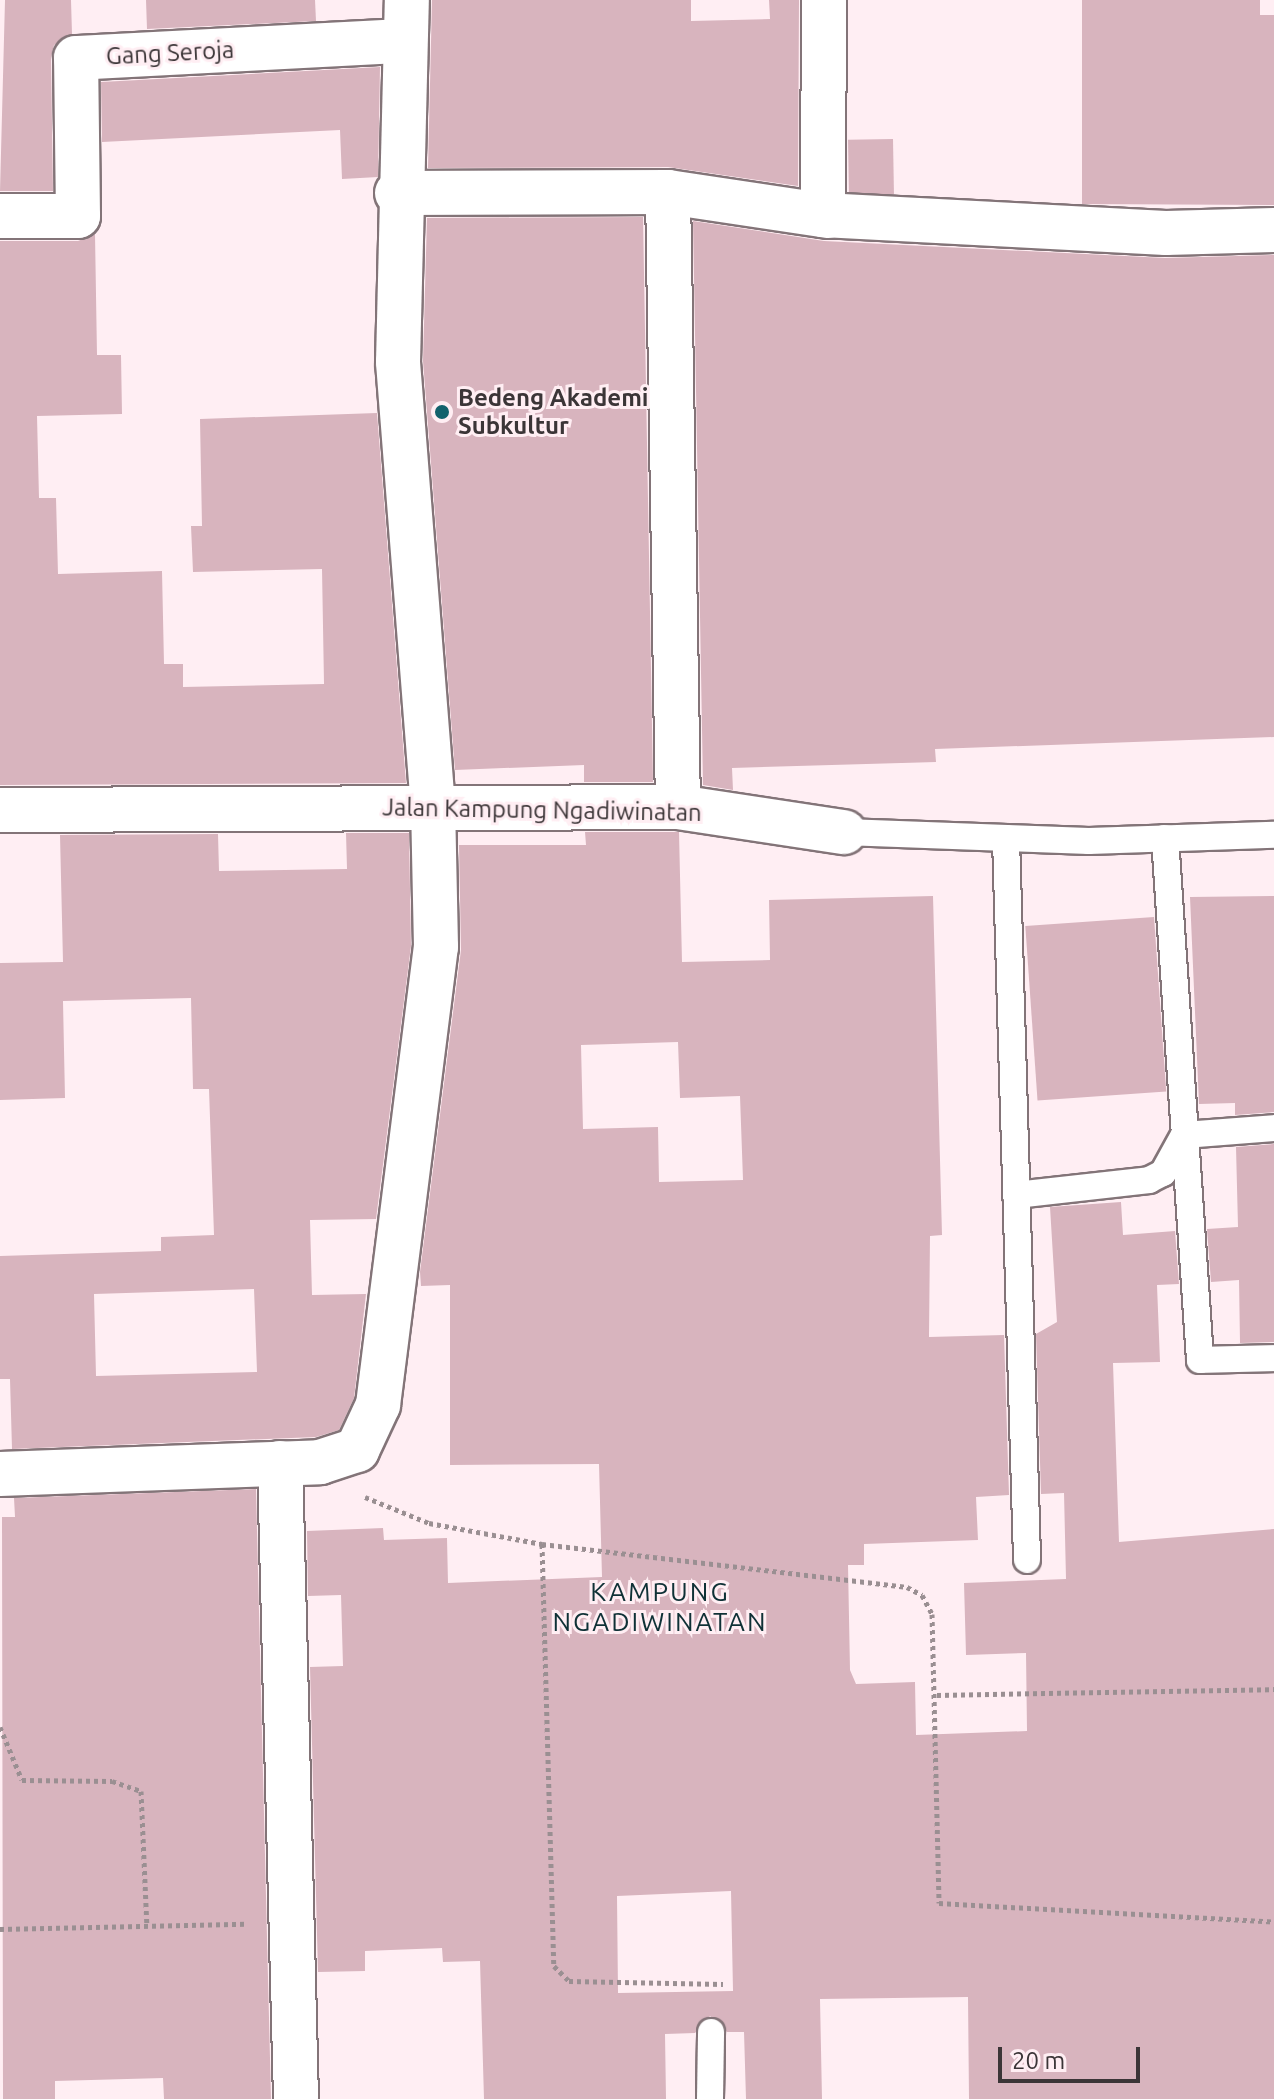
<!DOCTYPE html>
<style>
body{margin:0}
#map{position:relative;width:1274px;height:2099px;overflow:hidden;background:#ffeef3;font-family:Ubuntu,sans-serif}
div>[style]{position:absolute}
.building>*{inset:0;background:#d8b4be;transform-origin:0 0}
.path>*{height:5px;margin-top:-2.5px;transform-origin:0;background:repeating-linear-gradient(90deg,#9a8f92 0 4px,transparent 0 8px)}
.roads{filter:drop-shadow(2px 0 #837478) drop-shadow(-2px 0 #837478) drop-shadow(0 2px #837478) drop-shadow(0 -2px #837478)}
.service>*{height:26px;margin:-13px;padding:0 13px;transform-origin:13px;border-radius:13px;background:#fff}
.minor>*{height:44px;margin:-22px;padding:0 22px;transform-origin:22px;border-radius:22px;background:#fff}
.dots>*{width:22px;height:22px;translate:-50% -50%;box-sizing:border-box;border:4px solid #ffeef3;border-radius:50%}
span{translate:-50% -50%;white-space:nowrap;text-align:center;line-height:1.15;-webkit-text-stroke:6px #ffeef3;paint-order:stroke}
.street-label{font-size:24px;color:#3b3537}
.poi-label{font-size:24px;color:#3b3537;font-weight:700}
.left{translate:0 -50%;text-align:left}
.neighbourhood-label{font-size:26px;color:#0f3136;letter-spacing:2px}
.scale{position:absolute;left:998px;top:2047px;width:142px;height:36px;box-sizing:border-box;border:4px solid #3b3537;border-top:0;padding-left:10px;font-size:24px;line-height:28px;white-space:nowrap;color:#3b3537;-webkit-text-stroke:6px #ffeef3;paint-order:stroke}
</style>
<div id="map">
<div class="building">
<i style="clip-path:polygon(5px 0,71px 0,72px 34px,54px 45px,51px 58px,53px 191px,0 191px)"></i>
<i style="clip-path:polygon(146px 0,315px 0,316px 21px,147px 29px)"></i>
<i style="clip-path:polygon(432px 0,691px 0,691px 21px,770px 19px,769px 0,799px 0,798px 186px,668px 167px,428px 168px)"></i>
<i style="clip-path:polygon(1082px 0,1260px 0,1260px 15px,1274px 15px,1274px 205px,1082px 204px)"></i>
<i style="clip-path:polygon(380px 67px,378px 177px,342px 179px,340px 130px,102px 142px,101px 82px)"></i>
<i style="left:893px;top:139px;width:55px;height:45px;rotate:89deg"></i>
<i style="clip-path:polygon(643px 217px,653px 782px,584px 782px,584px 765px,455px 770px,423px 361px,427px 218px)"></i>
<i style="clip-path:polygon(693px 221px,824px 241px,1165px 258px,1274px 255px,1274px 737px,935px 749px,936px 762px,732px 768px,733px 790px,703px 785px)"></i>
<i style="clip-path:polygon(95px 234px,97px 355px,121px 355px,122px 414px,37px 416px,39px 498px,56px 498px,58px 574px,162px 571px,164px 664px,183px 664px,183px 687px,324px 684px,322px 569px,193px 572px,191px 526px,202px 526px,200px 419px,377px 413px,406px 783px,0 785px,0 241px,78px 241px)"></i>
<i style="clip-path:polygon(evenodd,585px 832px,679px 832px,682px 962px,770px 960px,769px 900px,933px 896px,942px 1235px,930px 1236px,929px 1337px,1004px 1335px,1009px 1495px,976px 1497px,978px 1540px,864px 1544px,864px 1565px,848px 1565px,850px 1670px,856px 1684px,915px 1682px,916px 1735px,1027px 1731px,1026px 1653px,966px 1655px,964px 1583px,1066px 1579px,1064px 1493px,1041px 1494px,1036px 1334px,1057px 1322px,1050px 1207px,1121px 1202px,1123px 1235px,1175px 1231px,1179px 1284px,1157px 1285px,1160px 1362px,1113px 1363px,1119px 1542px,1274px 1529px,1274px 2099px,969px 2099px,968px 1997px,820px 1999px,822px 2099px,746px 2099px,744px 2032px,727px 2032px,710px 2016px,695px 2033px,665px 2034px,666px 2099px,484px 2099px,480px 1961px,443px 1962px,442px 1948px,365px 1951px,365px 1971px,318px 1972px,310px 1667px,343px 1666px,341px 1595px,308px 1596px,307px 1531px,383px 1528px,384px 1540px,447px 1538px,448px 1583px,602px 1577px,599px 1464px,450px 1465px,450px 1285px,421px 1286px,420px 1272px,461px 950px,459px 845px,586px 845px,585px 832px,678px 1042px,680px 1098px,740px 1096px,743px 1180px,659px 1182px,658px 1127px,583px 1129px,581px 1045px,678px 1042px,585px 832px,731px 1891px,733px 1991px,618px 1993px,617px 1896px,731px 1891px)"></i>
<i style="clip-path:polygon(evenodd,346px 833px,409px 833px,411px 946px,376px 1219px,310px 1220px,312px 1295px,366px 1294px,354px 1398px,339px 1430px,316px 1437px,12px 1449px,10px 1379px,0 1379px,0 1256px,161px 1251px,161px 1237px,214px 1235px,209px 1089px,193px 1089px,191px 998px,63px 1001px,65px 1098px,0 1100px,0 963px,63px 962px,60px 835px,218px 834px,219px 871px,347px 869px,346px 833px,254px 1289px,257px 1372px,96px 1376px,94px 1294px,254px 1289px)"></i>
<i style="clip-path:polygon(1274px 896px,1274px 1112px,1235px 1115px,1235px 1103px,1199px 1104px,1190px 897px)"></i>
<i style="left:1154px;top:917px;width:175px;height:129px;rotate:86deg"></i>
<i style="clip-path:polygon(1274px 1144px,1274px 1342px,1240px 1343px,1239px 1280px,1211px 1282px,1207px 1229px,1238px 1227px,1236px 1147px)"></i>
<i style="clip-path:polygon(256px 1489px,271px 2099px,164px 2099px,163px 2078px,55px 2081px,55px 2099px,3px 2099px,2px 1517px,15px 1517px,14px 1498px)"></i>
</div>
<div class="path">
<i style="left:365px;top:1497px;width:69px;rotate:22.1deg"></i>
<i style="left:429px;top:1523px;width:115px;rotate:10.5deg"></i>
<i style="left:542px;top:1544px;width:368px;rotate:6.7deg"></i>
<i style="left:907px;top:1587px;width:17px;rotate:28deg"></i>
<i style="left:922px;top:1595px;width:21px;rotate:62deg"></i>
<i style="left:932px;top:1614px;width:289px;rotate:88.6deg"></i>
<i style="left:939px;top:1903px;width:336px;rotate:3.2deg"></i>
<i style="left:542px;top:1544px;width:422px;rotate:88.4deg"></i>
<i style="left:554px;top:1966px;width:21px;rotate:45deg"></i>
<i style="left:569px;top:1981px;width:154px;rotate:1.1deg"></i>
<i style="left:937px;top:1695px;width:337px;rotate:-1deg"></i>
<i style="left:0;top:1727px;width:57px;rotate:67.5deg"></i>
<i style="left:22px;top:1780px;width:90px;rotate:0.6deg"></i>
<i style="left:112px;top:1781px;width:31px;rotate:19deg"></i>
<i style="left:141px;top:1791px;width:135px;rotate:87.5deg"></i>
<i style="left:0;top:1929px;width:246px;rotate:-1.2deg"></i>
</div>
<div class="roads">
<div class="service">
<i style="left:844px;top:832px;width:245px;rotate:2.1deg"></i>
<i style="left:1089px;top:841px;width:185px;rotate:-1.9deg"></i>
<i style="left:1006px;top:838px;width:722px;rotate:88.33deg"></i>
<i style="left:1165px;top:838px;width:523px;rotate:86.16deg"></i>
<i style="left:1200px;top:1360px;width:74px;rotate:-1.5deg"></i>
<i style="left:1016px;top:1195px;width:134px;rotate:-6.4deg"></i>
<i style="left:1149px;top:1180px;width:16px;rotate:-27deg"></i>
<i style="left:1163px;top:1173px;width:43px;rotate:-61.1deg"></i>
<i style="left:1184px;top:1135px;width:90px;rotate:-4.4deg"></i>
<i style="left:710px;top:2099px;width:67px;rotate:-89.1deg"></i>
</div>
<div class="minor">
<i style="left:824px;top:0;width:215px;rotate:90.3deg"></i>
<i style="left:823px;top:215px;width:343px;rotate:3deg"></i>
<i style="left:1166px;top:233px;width:108px;rotate:-1.6deg"></i>
<i style="left:668px;top:192px;width:615px;rotate:89.07deg"></i>
<i style="left:397px;top:193px;width:271px;rotate:-0.2deg"></i>
<i style="left:668px;top:192px;width:162px;rotate:8.5deg"></i>
<i style="left:0;top:216px;width:78px"></i>
<i style="left:78px;top:216px;width:158px;rotate:-90.7deg"></i>
<i style="left:76px;top:58px;width:329px;rotate:-3deg"></i>
<i style="left:0;top:810px;width:678px;rotate:-0.25deg"></i>
<i style="left:678px;top:807px;width:168px;rotate:8.6deg"></i>
<i style="left:280px;top:1463px;width:636px;rotate:88.56deg"></i>
<i style="left:0;top:1474px;width:320px;rotate:-2.1deg"></i>
<i style="left:320px;top:1462px;width:39px;rotate:-18deg"></i>
<i style="left:357px;top:1450px;width:50px;rotate:-65deg"></i>
<i style="left:378px;top:1405px;width:462px;rotate:-82.8deg"></i>
<i style="left:436px;top:947px;width:140px;rotate:-91.2deg"></i>
<i style="left:433px;top:807px;width:446px;rotate:-94.5deg"></i>
<i style="left:398px;top:362px;width:362px;rotate:-88.6deg"></i>
</div>
</div>
<div class="dots">
<i style="left:442px;top:412px;background:#13616c"></i>
</div>
<div class="street-label">
<span style="left:170px;top:53px;rotate:-3deg">Gang Seroja</span>
<span style="left:542px;top:810px;rotate:1deg">Jalan Kampung Ngadiwinatan</span>
</div>
<div class="poi-label">
<span class="left" style="left:458px;top:412px">Bedeng Akademi<br>Subkultur</span>
</div>
<div class="neighbourhood-label">
<span style="left:660px;top:1607px">KAMPUNG<br>NGADIWINATAN</span>
</div>
<div class="scale">20 m</div>
</div>
